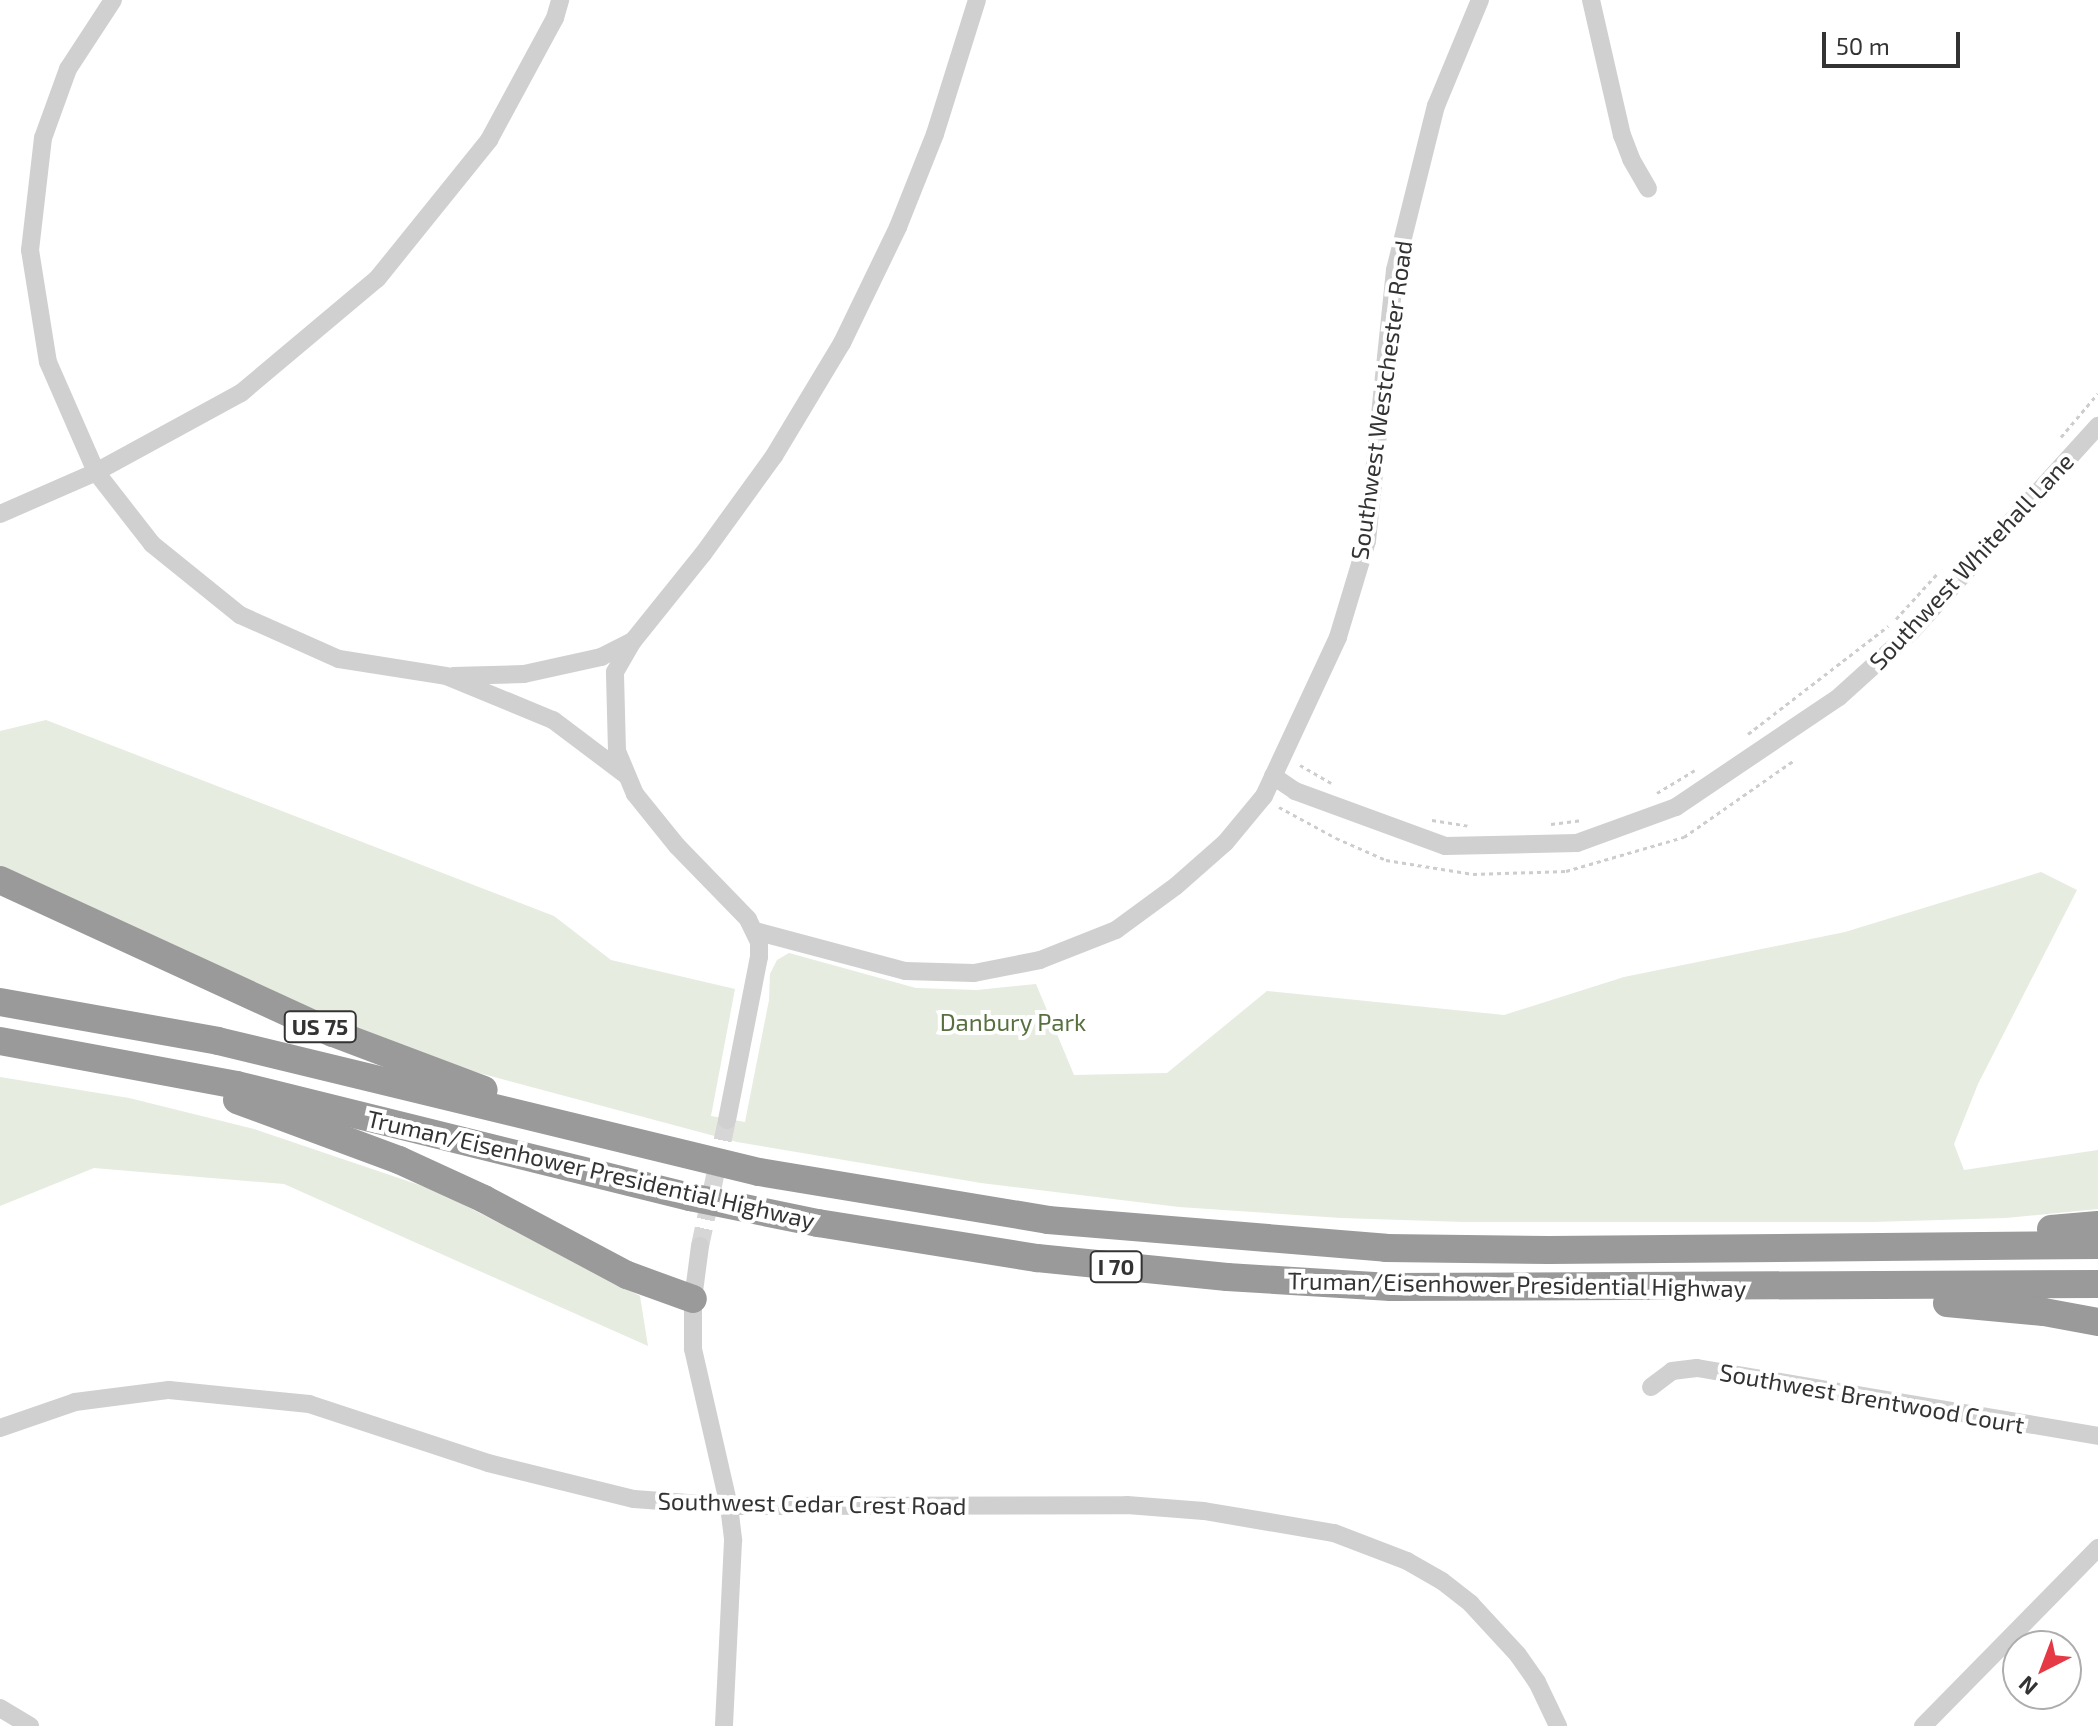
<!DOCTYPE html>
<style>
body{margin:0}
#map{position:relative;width:2098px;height:1726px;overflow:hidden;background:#fff;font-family:"Exo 2",sans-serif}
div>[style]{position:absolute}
.green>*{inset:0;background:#e6ecdf}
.minor-tunnel>*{height:18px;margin-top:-9px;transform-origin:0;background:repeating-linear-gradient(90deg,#d6d6d6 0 18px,transparent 0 27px)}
.path>*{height:3px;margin-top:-1.5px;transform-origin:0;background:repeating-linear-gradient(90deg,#cdcdcd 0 4px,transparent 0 8px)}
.minor>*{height:18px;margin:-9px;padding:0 9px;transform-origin:9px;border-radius:9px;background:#d0d0d0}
.highway>*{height:28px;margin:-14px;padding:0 14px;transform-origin:14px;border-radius:14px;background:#9a9a9a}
span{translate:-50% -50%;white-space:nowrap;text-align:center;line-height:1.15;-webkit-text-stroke:8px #fff;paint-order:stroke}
.shield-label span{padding:2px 6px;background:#fff;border:2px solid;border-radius:6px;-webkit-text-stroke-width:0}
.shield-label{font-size:22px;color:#333;font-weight:700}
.street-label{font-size:24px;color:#333}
.park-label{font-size:24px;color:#56703f}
.north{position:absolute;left:2002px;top:1630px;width:80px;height:80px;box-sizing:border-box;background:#fff;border:2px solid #adadad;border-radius:50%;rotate:222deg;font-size:22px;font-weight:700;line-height:32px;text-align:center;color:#333}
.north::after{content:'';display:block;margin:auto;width:28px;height:36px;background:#e63946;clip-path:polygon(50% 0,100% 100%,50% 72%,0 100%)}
.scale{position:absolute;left:1822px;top:32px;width:138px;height:36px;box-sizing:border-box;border:4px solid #333;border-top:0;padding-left:10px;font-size:24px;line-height:28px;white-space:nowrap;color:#333;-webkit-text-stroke:6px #fff;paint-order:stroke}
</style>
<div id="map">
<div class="green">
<i style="clip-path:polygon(46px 720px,554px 916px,611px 960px,735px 989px,711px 1116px,745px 1122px,769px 1000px,770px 974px,777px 960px,789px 953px,916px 988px,977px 990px,1036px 984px,1074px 1075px,1167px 1073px,1267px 991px,1504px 1015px,1624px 977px,1845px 932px,2041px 872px,2077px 890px,1978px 1084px,1954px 1144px,1964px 1170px,2098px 1150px,2098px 1209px,2006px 1218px,1872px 1222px,1464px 1222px,1341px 1218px,1179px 1207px,981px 1183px,737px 1142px,468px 1070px,394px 1043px,283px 998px,0 868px,0 731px)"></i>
<i style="clip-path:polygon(0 1077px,129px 1098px,254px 1129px,437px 1191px,640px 1296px,648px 1346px,284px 1184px,94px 1168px,0 1206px)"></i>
</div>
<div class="minor-tunnel">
<i style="left:700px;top:1246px;width:129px;rotate:-77.9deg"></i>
</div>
<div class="path">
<i style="left:2061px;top:437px;width:57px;rotate:-49.9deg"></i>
<i style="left:1896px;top:619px;width:61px;rotate:-47.7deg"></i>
<i style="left:1748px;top:734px;width:177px;rotate:-37.6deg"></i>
<i style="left:1300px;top:765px;width:36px;rotate:30deg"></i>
<i style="left:1657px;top:793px;width:44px;rotate:-31.2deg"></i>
<i style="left:1279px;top:807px;width:65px;rotate:28.5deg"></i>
<i style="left:1336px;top:838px;width:55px;rotate:23.7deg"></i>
<i style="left:1386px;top:860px;width:88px;rotate:9.1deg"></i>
<i style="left:1473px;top:874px;width:93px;rotate:-1.8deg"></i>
<i style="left:1566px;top:871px;width:123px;rotate:-16.1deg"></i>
<i style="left:1684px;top:837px;width:133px;rotate:-34.9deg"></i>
<i style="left:1432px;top:820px;width:36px;rotate:9deg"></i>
<i style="left:1551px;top:824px;width:32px;rotate:-7deg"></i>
</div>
<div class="minor">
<i style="left:113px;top:0;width:82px;rotate:123.1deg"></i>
<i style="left:68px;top:69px;width:73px;rotate:109.9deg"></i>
<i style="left:43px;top:138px;width:113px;rotate:96.6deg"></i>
<i style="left:30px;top:250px;width:113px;rotate:80.9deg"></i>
<i style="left:48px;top:362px;width:120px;rotate:66.4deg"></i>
<i style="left:96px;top:472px;width:91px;rotate:52.1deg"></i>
<i style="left:152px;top:544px;width:113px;rotate:38.9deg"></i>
<i style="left:240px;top:615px;width:108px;rotate:24deg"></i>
<i style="left:339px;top:659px;width:108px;rotate:9deg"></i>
<i style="left:446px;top:676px;width:116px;rotate:22.4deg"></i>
<i style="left:553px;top:720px;width:91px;rotate:37deg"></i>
<i style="left:1591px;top:0;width:139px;rotate:77.1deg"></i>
<i style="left:1622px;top:135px;width:26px;rotate:69deg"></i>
<i style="left:1631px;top:159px;width:34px;rotate:60deg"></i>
<i style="left:0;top:514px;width:105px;rotate:-23.6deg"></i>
<i style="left:96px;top:472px;width:165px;rotate:-28.6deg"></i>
<i style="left:241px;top:393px;width:177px;rotate:-40deg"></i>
<i style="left:377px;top:279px;width:179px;rotate:-51.1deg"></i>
<i style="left:489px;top:140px;width:139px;rotate:-61.6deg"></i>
<i style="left:555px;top:18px;width:19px;rotate:-74deg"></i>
<i style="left:453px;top:676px;width:71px;rotate:-1.6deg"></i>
<i style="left:524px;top:674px;width:79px;rotate:-12.4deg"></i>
<i style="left:601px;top:657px;width:36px;rotate:-27deg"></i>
<i style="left:1273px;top:776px;width:27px;rotate:34deg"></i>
<i style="left:1295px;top:791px;width:160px;rotate:20.1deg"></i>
<i style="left:1445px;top:846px;width:132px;rotate:-1.3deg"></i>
<i style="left:1577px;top:843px;width:105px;rotate:-20deg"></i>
<i style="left:1676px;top:807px;width:197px;rotate:-34deg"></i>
<i style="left:1839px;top:697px;width:98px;rotate:-42.1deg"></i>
<i style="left:1912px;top:631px;width:277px;rotate:-47.8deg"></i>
<i style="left:755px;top:931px;width:155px;rotate:14.9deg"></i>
<i style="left:905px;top:971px;width:69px;rotate:1.7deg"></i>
<i style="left:974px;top:973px;width:67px;rotate:-11.1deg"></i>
<i style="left:1040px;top:960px;width:82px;rotate:-21.5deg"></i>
<i style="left:1116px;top:930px;width:74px;rotate:-36.3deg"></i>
<i style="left:1176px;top:886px;width:65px;rotate:-41.3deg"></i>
<i style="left:1225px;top:843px;width:61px;rotate:-50.3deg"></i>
<i style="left:1264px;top:796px;width:175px;rotate:-65deg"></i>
<i style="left:1338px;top:637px;width:100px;rotate:-73.2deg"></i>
<i style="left:1367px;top:541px;width:272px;rotate:-84.1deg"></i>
<i style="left:1395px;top:270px;width:169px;rotate:-76deg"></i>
<i style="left:1436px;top:106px;width:115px;rotate:-67.5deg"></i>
<i style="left:727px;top:1120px;width:166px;rotate:-78.9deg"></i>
<i style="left:759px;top:957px;width:15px;rotate:-90deg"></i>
<i style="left:759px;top:942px;width:25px;rotate:-116deg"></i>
<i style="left:748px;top:919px;width:102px;rotate:-134.2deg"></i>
<i style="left:677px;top:846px;width:67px;rotate:-128.9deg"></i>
<i style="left:635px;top:794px;width:47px;rotate:-112.7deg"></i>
<i style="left:617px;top:751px;width:79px;rotate:-91.5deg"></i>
<i style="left:615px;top:672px;width:36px;rotate:-60deg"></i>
<i style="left:633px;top:641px;width:112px;rotate:-51.2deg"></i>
<i style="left:703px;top:554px;width:121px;rotate:-54.1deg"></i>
<i style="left:774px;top:456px;width:132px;rotate:-59deg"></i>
<i style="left:842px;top:343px;width:129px;rotate:-64.2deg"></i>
<i style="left:898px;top:227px;width:100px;rotate:-68.3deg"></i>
<i style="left:935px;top:134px;width:140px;rotate:-72.6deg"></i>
<i style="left:700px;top:1246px;width:53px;rotate:97.5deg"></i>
<i style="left:693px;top:1299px;width:50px;rotate:90deg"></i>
<i style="left:693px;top:1349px;width:161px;rotate:77.1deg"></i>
<i style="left:729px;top:1506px;width:35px;rotate:83deg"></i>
<i style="left:733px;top:1541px;width:185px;rotate:92.8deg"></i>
<i style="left:1651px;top:1387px;width:26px;rotate:-37deg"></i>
<i style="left:1672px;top:1371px;width:25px;rotate:-7deg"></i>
<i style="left:1697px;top:1368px;width:407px;rotate:9.6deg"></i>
<i style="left:0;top:1428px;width:79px;rotate:-19.1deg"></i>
<i style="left:75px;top:1402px;width:95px;rotate:-7.3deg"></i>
<i style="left:169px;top:1390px;width:141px;rotate:5.7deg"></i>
<i style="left:309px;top:1404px;width:188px;rotate:18.2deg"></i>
<i style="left:488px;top:1463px;width:150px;rotate:13.9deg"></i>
<i style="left:634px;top:1499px;width:95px;rotate:4.2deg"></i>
<i style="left:729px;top:1506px;width:398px;rotate:-0.1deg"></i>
<i style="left:1127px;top:1505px;width:77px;rotate:4.5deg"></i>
<i style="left:1204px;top:1511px;width:132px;rotate:9.6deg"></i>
<i style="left:1334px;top:1533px;width:78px;rotate:21deg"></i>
<i style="left:1407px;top:1561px;width:40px;rotate:29.7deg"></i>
<i style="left:1442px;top:1581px;width:37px;rotate:38deg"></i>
<i style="left:1471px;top:1604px;width:69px;rotate:47.3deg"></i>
<i style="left:1518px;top:1655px;width:33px;rotate:55deg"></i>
<i style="left:1537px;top:1682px;width:49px;rotate:64.5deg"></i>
<i style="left:0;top:1708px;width:35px;rotate:31deg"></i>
<i style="left:1923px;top:1726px;width:250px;rotate:-45.5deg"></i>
</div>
<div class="highway">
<i style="left:0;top:880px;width:366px;rotate:24.7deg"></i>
<i style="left:333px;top:1033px;width:161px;rotate:20.7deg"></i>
<i style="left:0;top:1002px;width:221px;rotate:10.1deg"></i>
<i style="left:218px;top:1041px;width:557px;rotate:13.61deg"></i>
<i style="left:759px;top:1172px;width:293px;rotate:9.4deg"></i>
<i style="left:1048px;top:1220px;width:339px;rotate:4.7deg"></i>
<i style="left:1386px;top:1248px;width:163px;rotate:0.7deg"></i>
<i style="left:1549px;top:1250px;width:549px;rotate:-0.52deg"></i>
<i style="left:0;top:1041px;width:241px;rotate:10.5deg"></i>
<i style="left:237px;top:1085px;width:467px;rotate:13.9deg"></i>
<i style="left:690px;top:1197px;width:131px;rotate:11.5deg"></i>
<i style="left:818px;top:1223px;width:222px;rotate:9.1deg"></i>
<i style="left:1037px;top:1258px;width:191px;rotate:5.7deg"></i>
<i style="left:1227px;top:1277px;width:164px;rotate:3.5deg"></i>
<i style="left:1391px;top:1287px;width:707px;rotate:-0.24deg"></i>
<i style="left:237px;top:1100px;width:173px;rotate:20.3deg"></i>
<i style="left:399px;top:1160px;width:94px;rotate:24.6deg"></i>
<i style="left:484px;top:1199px;width:162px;rotate:28deg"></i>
<i style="left:627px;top:1275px;width:70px;rotate:20deg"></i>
<i style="left:2051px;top:1229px;width:47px;rotate:-4.9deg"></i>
<i style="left:1947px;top:1303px;width:97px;rotate:5.3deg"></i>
<i style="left:2044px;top:1312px;width:55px;rotate:10.5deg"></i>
</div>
<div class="shield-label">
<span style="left:320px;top:1027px">US 75</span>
<span style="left:1116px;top:1267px">I 70</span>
</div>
<div class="street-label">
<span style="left:1381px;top:400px;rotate:-82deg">Southwest Westchester Road</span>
<span style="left:1971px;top:561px;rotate:-47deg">Southwest Whitehall Lane</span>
<span style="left:591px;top:1169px;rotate:13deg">Truman/Eisenhower Presidential Highway</span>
<span style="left:1517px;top:1284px;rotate:1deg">Truman/Eisenhower Presidential Highway</span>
<span style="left:1872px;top:1398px;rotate:10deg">Southwest Brentwood Court</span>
<span style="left:812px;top:1503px;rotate:1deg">Southwest Cedar Crest Road</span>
</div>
<div class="park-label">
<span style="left:1013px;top:1022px">Danbury Park</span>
</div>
<div class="north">N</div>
<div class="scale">50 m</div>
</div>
